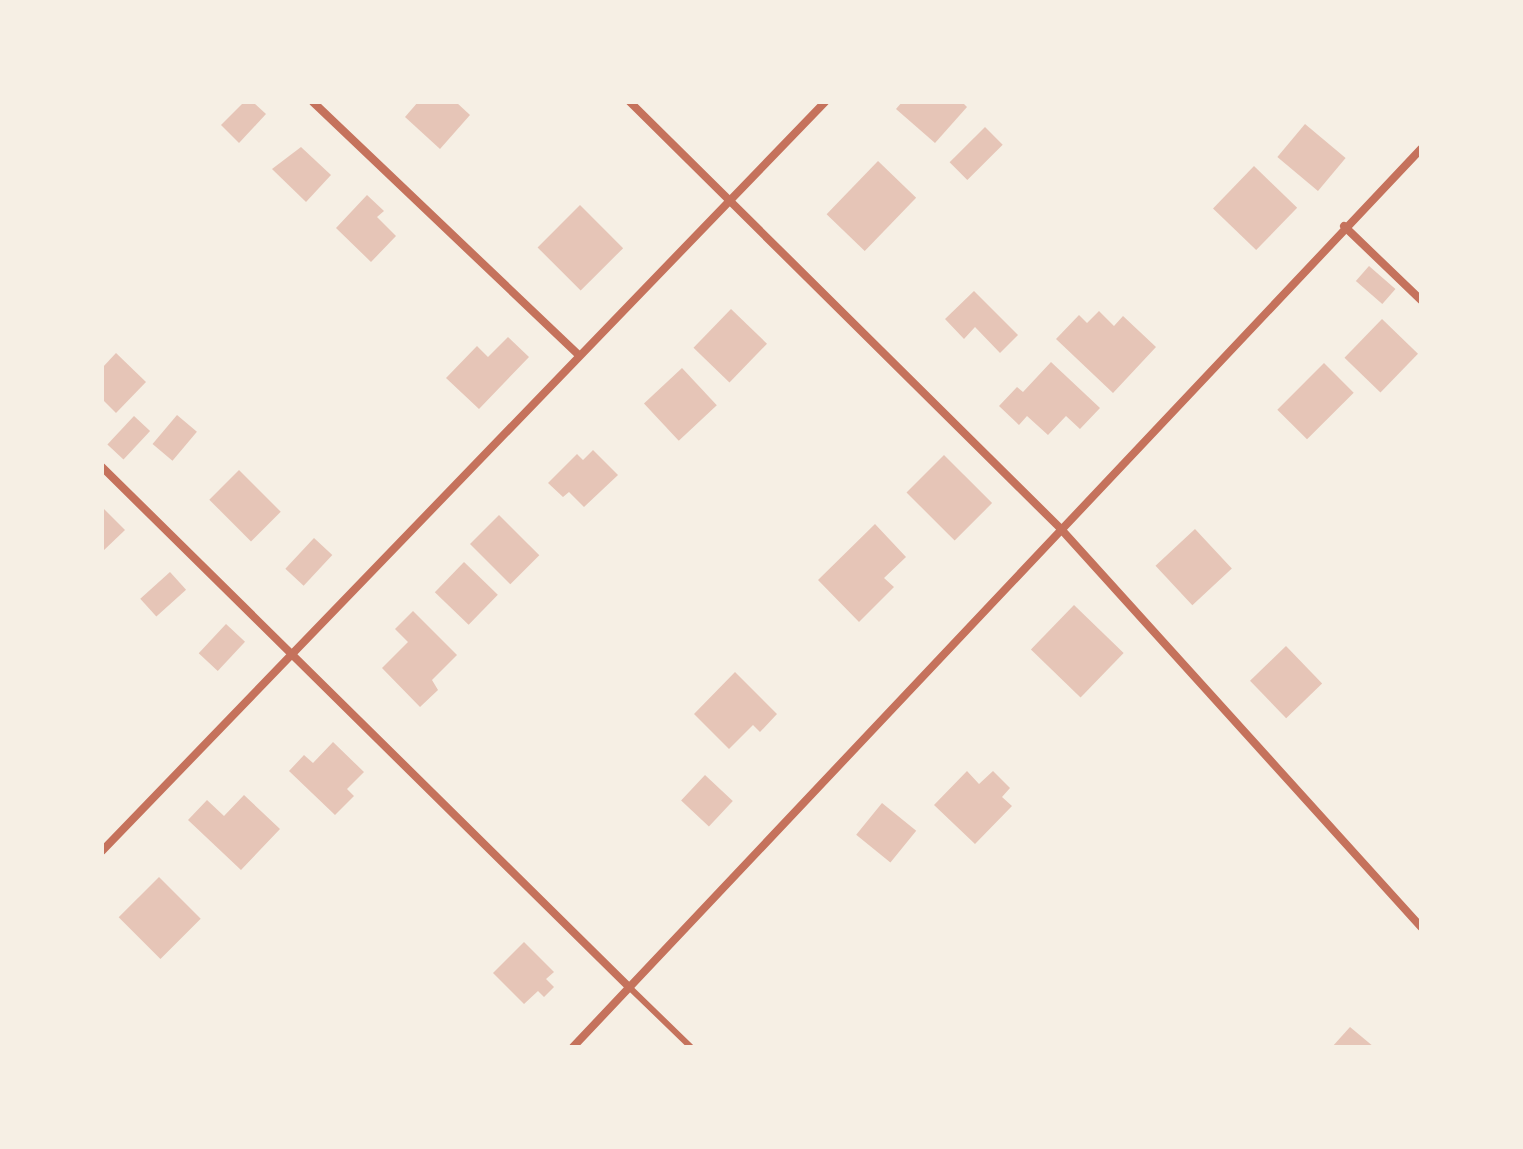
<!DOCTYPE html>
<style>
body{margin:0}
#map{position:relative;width:1523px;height:1149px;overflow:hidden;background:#f6efe4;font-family:"IBM Plex Sans",sans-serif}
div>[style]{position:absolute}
.building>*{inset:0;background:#e6c5b7;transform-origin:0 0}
.service>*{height:6px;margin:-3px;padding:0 3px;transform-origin:3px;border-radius:3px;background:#c5725c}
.minor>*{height:8px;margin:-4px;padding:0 4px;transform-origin:4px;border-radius:4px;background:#c5725c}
span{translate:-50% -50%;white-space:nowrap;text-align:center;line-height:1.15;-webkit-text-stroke:7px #f6efe4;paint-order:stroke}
.frame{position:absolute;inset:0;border:104px solid #f6efe4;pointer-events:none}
</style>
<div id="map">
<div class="building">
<i style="clip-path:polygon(244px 102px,253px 102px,266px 114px,239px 143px,221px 125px)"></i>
<i style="clip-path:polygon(418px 102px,456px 102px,470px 115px,440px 149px,405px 117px)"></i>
<i style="clip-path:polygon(902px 102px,962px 102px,967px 107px,935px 143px,896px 109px)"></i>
<i style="left:1305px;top:124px;width:53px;height:43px;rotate:40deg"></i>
<i style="left:985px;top:127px;width:25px;height:50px;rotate:45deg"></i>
<i style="clip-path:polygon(301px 147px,331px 175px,306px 202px,272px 169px)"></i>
<i style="left:878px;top:161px;width:53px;height:74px;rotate:44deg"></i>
<i style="left:1254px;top:166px;width:60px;height:59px;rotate:44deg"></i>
<i style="clip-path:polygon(367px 195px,384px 211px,377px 217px,396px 236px,371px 262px,336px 228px)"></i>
<i style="left:580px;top:205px;width:61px;height:60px;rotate:45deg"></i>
<i style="left:1369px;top:266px;width:35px;height:20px;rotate:41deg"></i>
<i style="clip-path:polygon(974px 291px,1018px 335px,1000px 353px,975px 327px,964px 339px,945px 319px)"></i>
<i style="left:731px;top:309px;width:50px;height:54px;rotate:44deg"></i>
<i style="clip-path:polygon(1099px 311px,1114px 326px,1123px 316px,1156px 347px,1113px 393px,1056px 339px,1079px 315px,1087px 323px)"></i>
<i style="left:1382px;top:319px;width:50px;height:54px;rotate:44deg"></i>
<i style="clip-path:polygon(508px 337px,529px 357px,479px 409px,446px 378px,477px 346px,488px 357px)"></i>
<i style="clip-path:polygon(116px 353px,146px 382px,116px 413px,102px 399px,102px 368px)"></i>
<i style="clip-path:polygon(1051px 362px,1100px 408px,1080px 429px,1066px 416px,1048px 435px,1027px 416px,1019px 425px,999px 406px,1017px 387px,1023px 392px)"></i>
<i style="left:1324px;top:363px;width:42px;height:66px;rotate:45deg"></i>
<i style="left:682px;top:368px;width:51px;height:52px;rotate:47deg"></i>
<i style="left:177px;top:415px;width:26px;height:38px;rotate:40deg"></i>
<i style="left:134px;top:416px;width:22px;height:39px;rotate:43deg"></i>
<i style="clip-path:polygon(593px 450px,618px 475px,584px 507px,569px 492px,563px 497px,548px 483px,577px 454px,583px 460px)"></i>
<i style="left:944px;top:455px;width:68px;height:53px;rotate:45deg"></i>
<i style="left:239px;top:470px;width:59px;height:42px;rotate:45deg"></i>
<i style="clip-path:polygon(102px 507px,125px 530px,102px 552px)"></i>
<i style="left:499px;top:515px;width:57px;height:41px;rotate:45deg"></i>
<i style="clip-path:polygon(875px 524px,906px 557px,884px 578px,894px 587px,859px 622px,818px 580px)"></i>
<i style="left:1195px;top:529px;width:54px;height:54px;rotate:47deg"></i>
<i style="left:314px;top:538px;width:25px;height:42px;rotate:43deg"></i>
<i style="left:464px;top:562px;width:47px;height:42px;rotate:44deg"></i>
<i style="left:170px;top:572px;width:24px;height:40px;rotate:48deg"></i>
<i style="left:1074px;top:605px;width:69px;height:62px;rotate:44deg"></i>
<i style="clip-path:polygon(413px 611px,457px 655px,432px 680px,438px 690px,420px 707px,382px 668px,408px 642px,395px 629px)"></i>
<i style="left:226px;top:624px;width:26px;height:40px;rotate:43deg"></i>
<i style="left:1286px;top:646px;width:52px;height:50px;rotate:46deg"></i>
<i style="clip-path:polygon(735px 672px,777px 714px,760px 732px,753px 725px,729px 749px,694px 714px)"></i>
<i style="clip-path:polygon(333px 742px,364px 772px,347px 789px,354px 796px,335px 815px,289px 771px,304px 755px,313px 763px)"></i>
<i style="clip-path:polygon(967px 771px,979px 784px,993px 771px,1010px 788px,1002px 797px,1012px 806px,975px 844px,934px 805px)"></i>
<i style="left:705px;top:775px;width:38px;height:35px;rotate:43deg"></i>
<i style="clip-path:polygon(244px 795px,280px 829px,241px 870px,188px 820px,207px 800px,224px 816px)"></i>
<i style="left:882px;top:803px;width:44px;height:41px;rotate:39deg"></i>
<i style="left:159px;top:877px;width:59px;height:57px;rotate:45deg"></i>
<i style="clip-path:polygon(524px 942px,554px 972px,546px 979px,554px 987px,544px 997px,538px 991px,524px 1004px,493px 973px)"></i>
<i style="clip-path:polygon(1350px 1027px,1374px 1047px,1332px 1047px)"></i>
</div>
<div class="service">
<i style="left:629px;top:987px;width:86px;rotate:44.1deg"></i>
</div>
<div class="minor">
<i style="left:313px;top:102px;width:366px;rotate:43.6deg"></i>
<i style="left:630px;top:102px;width:605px;rotate:44.73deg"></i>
<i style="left:1060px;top:528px;width:538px;rotate:47.86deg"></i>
<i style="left:1344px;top:226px;width:107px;rotate:43.9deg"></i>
<i style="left:102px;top:467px;width:740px;rotate:44.62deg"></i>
<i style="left:102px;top:851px;width:1041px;rotate:-46.01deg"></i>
<i style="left:573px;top:1047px;width:1235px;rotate:-46.64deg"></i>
</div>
<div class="frame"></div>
</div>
